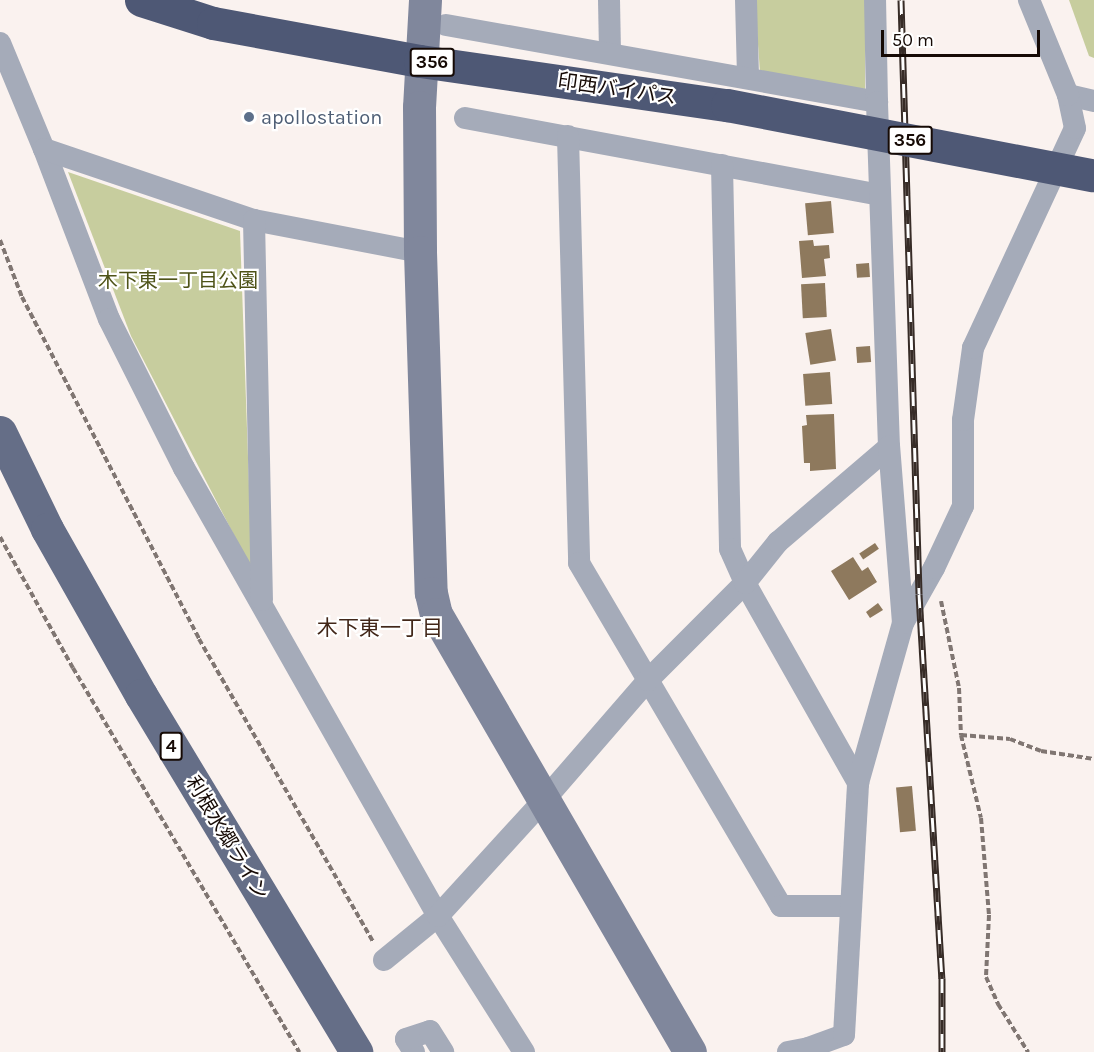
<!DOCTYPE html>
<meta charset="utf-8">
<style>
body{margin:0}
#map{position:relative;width:1094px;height:1052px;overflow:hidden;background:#faf2ef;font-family:Karla,"Noto Sans JP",sans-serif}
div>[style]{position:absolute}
.green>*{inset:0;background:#c7cd9e}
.building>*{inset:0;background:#8e795d;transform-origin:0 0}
.path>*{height:4px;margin-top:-2px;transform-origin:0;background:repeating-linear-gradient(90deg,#807672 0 6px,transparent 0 9px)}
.street>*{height:22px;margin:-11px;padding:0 11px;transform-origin:11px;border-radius:11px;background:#a5abb9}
.secondary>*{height:33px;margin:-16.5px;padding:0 16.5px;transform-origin:16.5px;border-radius:16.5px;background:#80879c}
.primary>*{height:33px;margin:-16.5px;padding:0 16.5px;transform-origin:16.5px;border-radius:16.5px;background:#656e87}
.highway>*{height:33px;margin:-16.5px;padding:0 16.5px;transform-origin:16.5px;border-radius:16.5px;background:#4e5875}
.rail>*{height:7px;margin-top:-3.5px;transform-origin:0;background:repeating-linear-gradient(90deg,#fff 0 14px,#372c27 0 28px);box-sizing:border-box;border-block:2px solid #372c27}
.highway-bridge>*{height:33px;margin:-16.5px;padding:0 16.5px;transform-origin:16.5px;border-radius:16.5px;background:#4e5875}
.dots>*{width:16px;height:16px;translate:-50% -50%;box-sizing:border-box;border:3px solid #fff;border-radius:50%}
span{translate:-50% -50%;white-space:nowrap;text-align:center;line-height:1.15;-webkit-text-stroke:4.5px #fff;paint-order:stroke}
.shield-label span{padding:2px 4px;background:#fff;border:2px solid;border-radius:4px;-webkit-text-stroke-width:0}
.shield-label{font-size:18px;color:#160a05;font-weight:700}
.street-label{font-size:20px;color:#160a05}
.service-label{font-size:20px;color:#4e5e75}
.left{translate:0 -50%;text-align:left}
.park-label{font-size:20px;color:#4e5318}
.neighbourhood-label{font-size:21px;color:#422719}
.scale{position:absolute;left:881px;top:30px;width:159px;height:27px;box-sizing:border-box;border:3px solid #160a05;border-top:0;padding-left:8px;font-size:18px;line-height:21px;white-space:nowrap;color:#160a05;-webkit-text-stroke:4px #fff;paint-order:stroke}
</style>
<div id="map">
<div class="green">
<i style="clip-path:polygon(755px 0,865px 0,865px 89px,760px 73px)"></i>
<i style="clip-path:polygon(1069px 0,1094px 0,1094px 58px,1089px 56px)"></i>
<i style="clip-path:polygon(68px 172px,240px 231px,252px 570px,131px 336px)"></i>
</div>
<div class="building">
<i style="left:831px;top:201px;width:32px;height:26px;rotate:85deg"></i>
<i style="clip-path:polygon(813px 240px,814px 246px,829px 245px,830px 258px,824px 259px,826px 276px,802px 278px,799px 241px)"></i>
<i style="left:869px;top:263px;width:14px;height:13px;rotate:86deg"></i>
<i style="left:825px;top:283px;width:34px;height:24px;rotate:87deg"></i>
<i style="left:831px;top:329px;width:32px;height:26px;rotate:81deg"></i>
<i style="left:870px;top:346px;width:16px;height:14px;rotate:86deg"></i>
<i style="left:830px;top:372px;width:32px;height:27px;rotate:86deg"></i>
<i style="clip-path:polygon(834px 414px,836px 469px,810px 471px,810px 463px,804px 463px,802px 426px,807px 425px,806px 415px)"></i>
<i style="left:875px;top:543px;width:7px;height:19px;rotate:56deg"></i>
<i style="clip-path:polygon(853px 557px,862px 571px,868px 567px,877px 582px,849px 600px,831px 571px)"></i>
<i style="clip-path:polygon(878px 603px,883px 610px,870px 618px,866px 612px)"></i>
<i style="left:912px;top:786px;width:45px;height:16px;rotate:85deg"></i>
</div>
<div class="path">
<i style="left:0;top:240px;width:61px;rotate:68.9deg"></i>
<i style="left:22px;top:297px;width:385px;rotate:62.6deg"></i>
<i style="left:199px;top:639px;width:349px;rotate:60.1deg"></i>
<i style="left:0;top:537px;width:150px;rotate:60.9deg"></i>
<i style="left:73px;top:668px;width:446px;rotate:59.5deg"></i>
<i style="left:941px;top:601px;width:89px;rotate:78.3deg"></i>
<i style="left:959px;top:688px;width:47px;rotate:87.6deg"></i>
<i style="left:961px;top:735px;width:85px;rotate:76.5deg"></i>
<i style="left:981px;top:818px;width:97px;rotate:85.3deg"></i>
<i style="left:989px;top:915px;width:62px;rotate:92.8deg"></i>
<i style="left:986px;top:977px;width:30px;rotate:66deg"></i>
<i style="left:998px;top:1004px;width:57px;rotate:58deg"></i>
<i style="left:961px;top:735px;width:49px;rotate:4.7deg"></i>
<i style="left:1010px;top:739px;width:33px;rotate:21deg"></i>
<i style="left:1041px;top:751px;width:54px;rotate:8.6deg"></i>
</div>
<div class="street">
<i style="left:609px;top:0;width:52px;rotate:88.9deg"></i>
<i style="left:746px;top:0;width:77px;rotate:88.5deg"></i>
<i style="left:446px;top:25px;width:438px;rotate:10.1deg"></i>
<i style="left:877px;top:102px;width:102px;rotate:-91.1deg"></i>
<i style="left:0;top:43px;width:115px;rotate:67.5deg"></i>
<i style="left:44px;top:149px;width:182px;rotate:69.1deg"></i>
<i style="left:109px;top:319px;width:167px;rotate:63.3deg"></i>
<i style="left:184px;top:468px;width:515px;rotate:60.45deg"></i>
<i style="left:438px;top:916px;width:161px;rotate:57.7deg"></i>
<i style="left:1068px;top:95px;width:27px;rotate:13deg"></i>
<i style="left:465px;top:118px;width:421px;rotate:10.5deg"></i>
<i style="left:568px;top:136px;width:427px;rotate:88.5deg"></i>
<i style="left:579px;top:563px;width:398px;rotate:59.5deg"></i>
<i style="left:781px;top:906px;width:69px"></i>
<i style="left:44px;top:149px;width:222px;rotate:18.7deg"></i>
<i style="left:254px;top:220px;width:169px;rotate:10.9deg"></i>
<i style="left:722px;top:165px;width:384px;rotate:88.8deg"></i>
<i style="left:730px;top:549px;width:37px;rotate:66deg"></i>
<i style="left:745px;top:583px;width:230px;rotate:60.5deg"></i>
<i style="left:254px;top:220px;width:380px;rotate:88.8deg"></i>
<i style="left:903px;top:623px;width:63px;rotate:-60.6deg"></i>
<i style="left:934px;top:568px;width:68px;rotate:-64.9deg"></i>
<i style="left:963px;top:506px;width:86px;rotate:-90deg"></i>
<i style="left:963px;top:420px;width:73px;rotate:-82.1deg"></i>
<i style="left:973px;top:348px;width:242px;rotate:-65.1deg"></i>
<i style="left:1075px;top:128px;width:34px;rotate:-102deg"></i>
<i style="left:1068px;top:95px;width:103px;rotate:-112.3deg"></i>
<i style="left:384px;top:960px;width:70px;rotate:-39.2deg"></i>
<i style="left:438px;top:916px;width:159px;rotate:-47.6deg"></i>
<i style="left:545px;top:799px;width:157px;rotate:-49.1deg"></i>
<i style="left:648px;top:680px;width:137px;rotate:-45deg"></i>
<i style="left:745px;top:583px;width:53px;rotate:-51.2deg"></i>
<i style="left:778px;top:542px;width:146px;rotate:-40.6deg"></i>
<i style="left:889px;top:447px;width:345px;rotate:-92deg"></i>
<i style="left:414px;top:1052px;width:15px;rotate:-122deg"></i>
<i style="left:406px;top:1039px;width:25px;rotate:-18deg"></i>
<i style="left:430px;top:1031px;width:25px;rotate:58deg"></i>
<i style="left:788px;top:1052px;width:20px;rotate:-11deg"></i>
<i style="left:808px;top:1048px;width:38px;rotate:-20deg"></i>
<i style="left:844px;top:1035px;width:252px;rotate:-86.8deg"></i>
<i style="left:858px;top:783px;width:166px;rotate:-74.3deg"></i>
<i style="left:903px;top:623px;width:177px;rotate:-94.5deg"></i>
</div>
<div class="secondary">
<i style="left:425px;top:0;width:107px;rotate:93.2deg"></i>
<i style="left:419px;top:107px;width:145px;rotate:89.6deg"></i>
<i style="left:420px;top:252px;width:341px;rotate:88.2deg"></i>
<i style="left:431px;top:593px;width:22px;rotate:77deg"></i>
<i style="left:436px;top:614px;width:506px;rotate:59.89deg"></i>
</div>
<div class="primary">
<i style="left:0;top:432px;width:108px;rotate:64.1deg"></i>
<i style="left:47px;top:529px;width:191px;rotate:60.5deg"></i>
<i style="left:141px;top:695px;width:417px;rotate:58.9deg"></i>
</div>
<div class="highway">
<i style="left:141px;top:0;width:76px;rotate:17.7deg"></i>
<i style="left:213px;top:23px;width:210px;rotate:10.4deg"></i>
<i style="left:420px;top:61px;width:310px;rotate:8.2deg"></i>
</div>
<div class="rail">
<i style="left:901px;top:0;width:594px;rotate:88.26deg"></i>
<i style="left:919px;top:594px;width:385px;rotate:86.6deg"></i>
<i style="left:942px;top:978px;width:74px;rotate:90deg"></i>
</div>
<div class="highway-bridge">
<i style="left:727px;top:105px;width:372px;rotate:10.9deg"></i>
</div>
<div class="dots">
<i style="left:249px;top:117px;background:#5c6f8a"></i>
</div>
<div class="shield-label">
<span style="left:432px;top:62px">356</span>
<span style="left:910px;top:140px">356</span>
<span style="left:171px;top:746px">4</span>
</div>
<div class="street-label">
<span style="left:617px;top:89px;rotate:8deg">印西バイパス</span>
<span style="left:227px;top:838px;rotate:59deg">利根水郷ライン</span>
</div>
<div class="service-label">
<span class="left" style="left:261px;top:117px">apollostation</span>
</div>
<div class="park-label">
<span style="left:178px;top:280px">木下東一丁目公園</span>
</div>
<div class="neighbourhood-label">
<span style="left:380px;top:628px">木下東一丁目</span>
</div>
<div class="scale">50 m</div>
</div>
